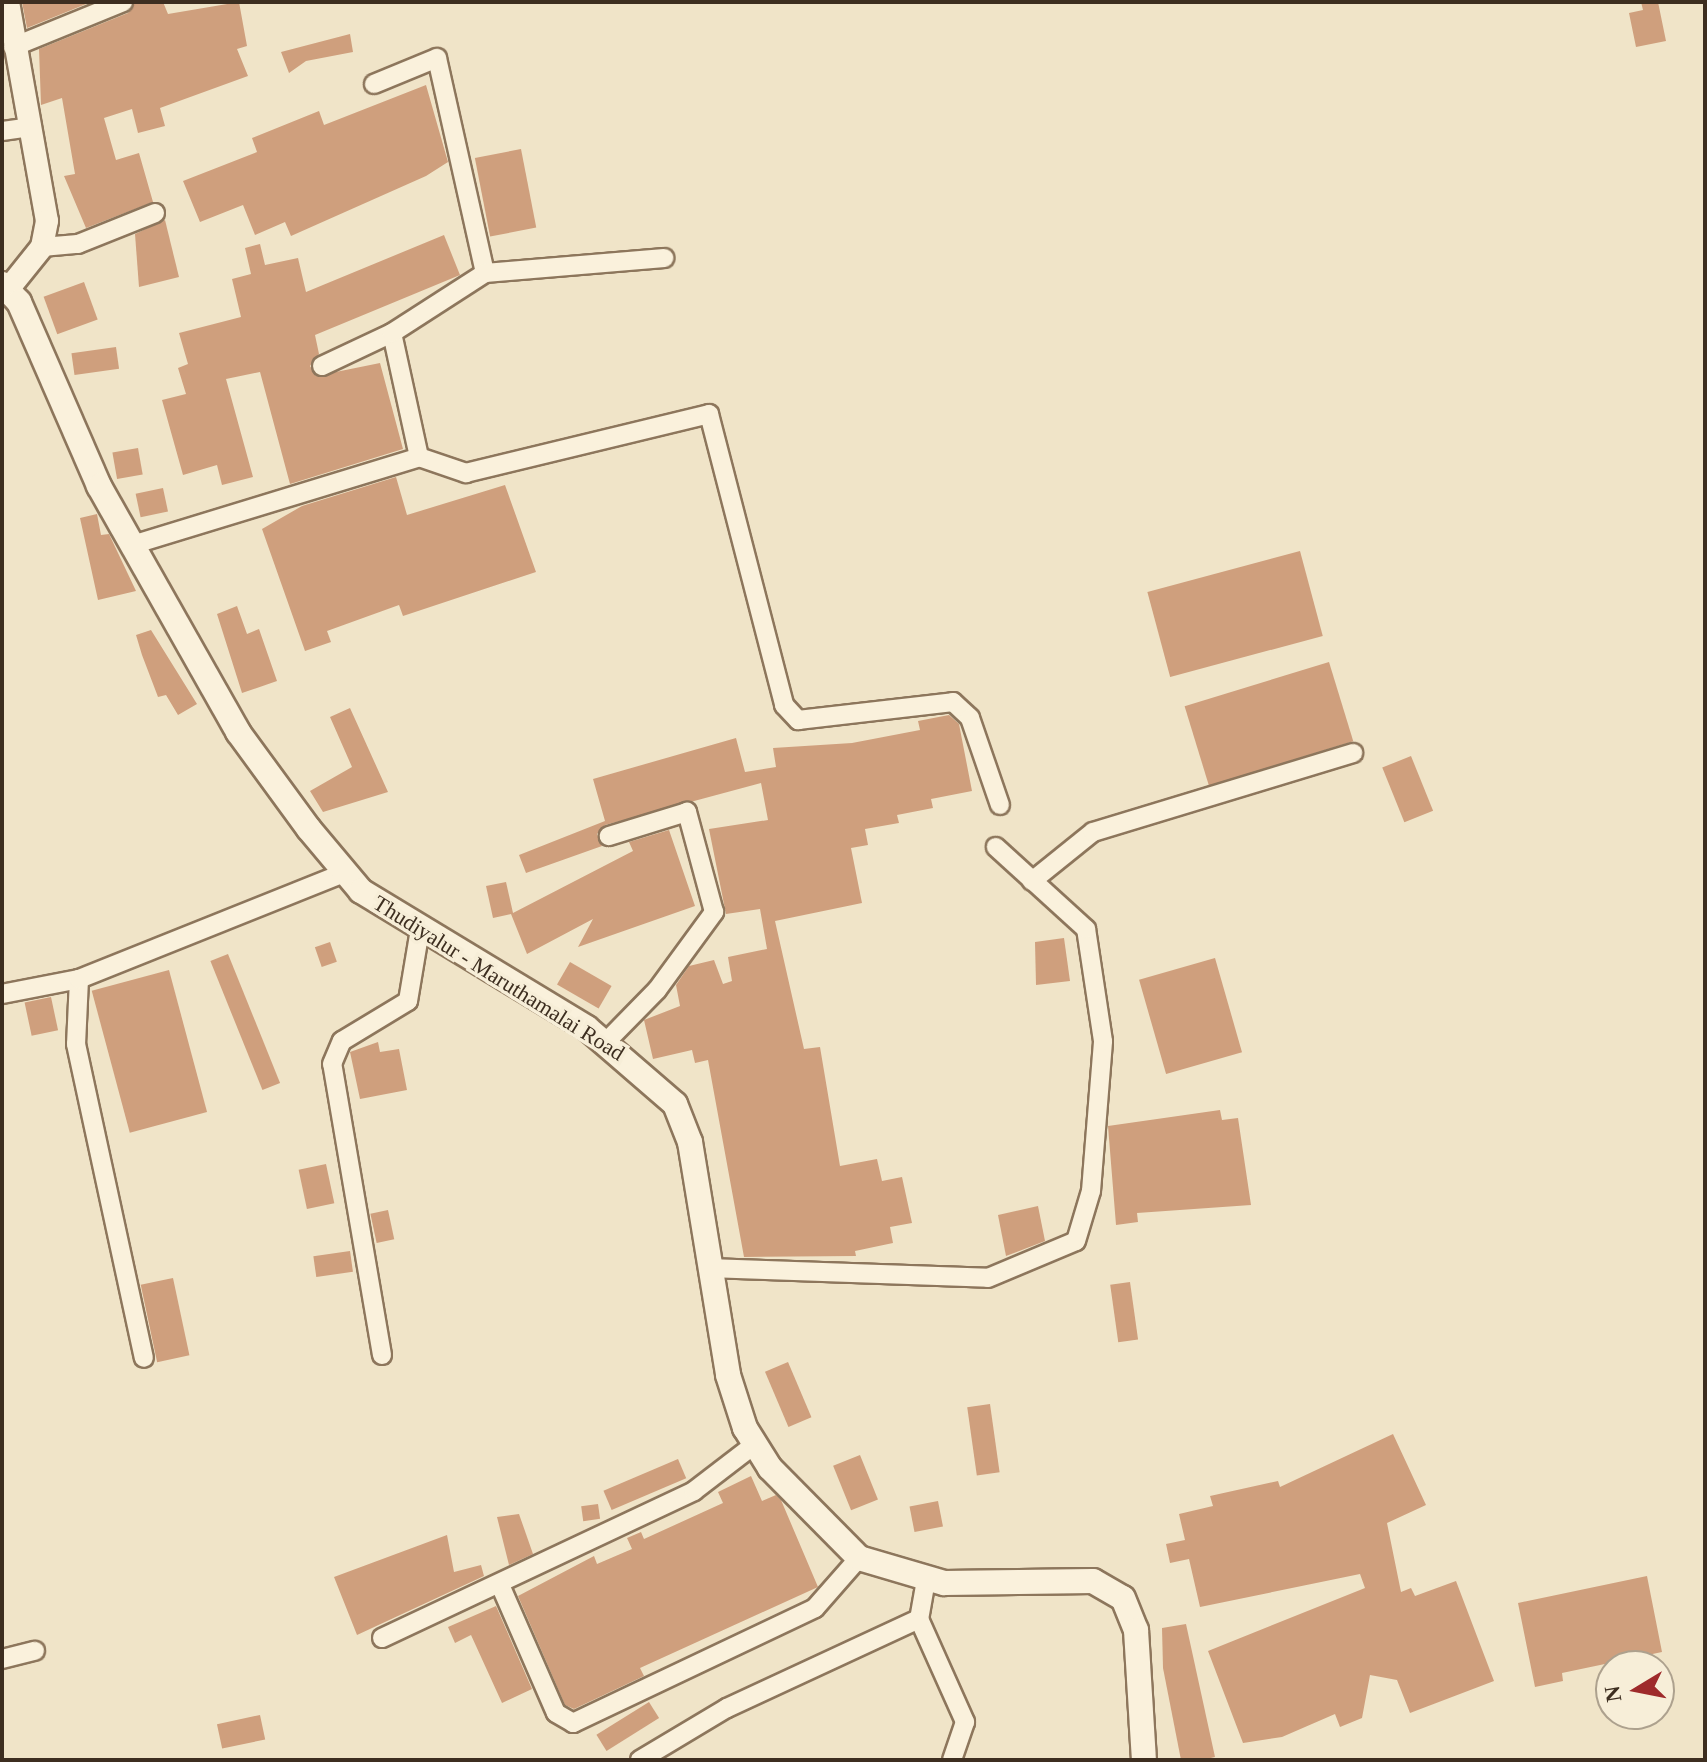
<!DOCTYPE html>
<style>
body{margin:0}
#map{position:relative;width:1707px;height:1762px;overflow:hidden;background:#f0e4c8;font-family:"Times New Roman",serif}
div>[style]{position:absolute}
.building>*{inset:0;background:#cf9f7d;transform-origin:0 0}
.roads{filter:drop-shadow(2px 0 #8d765c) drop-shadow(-2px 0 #8d765c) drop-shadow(0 2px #8d765c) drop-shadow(0 -2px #8d765c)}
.minor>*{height:18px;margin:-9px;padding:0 9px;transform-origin:9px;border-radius:9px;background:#faf1dc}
.tertiary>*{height:22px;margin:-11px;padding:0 11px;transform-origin:11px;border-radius:11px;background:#faf1dc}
.secondary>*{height:24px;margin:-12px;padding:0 12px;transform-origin:12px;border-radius:12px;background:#faf1dc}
span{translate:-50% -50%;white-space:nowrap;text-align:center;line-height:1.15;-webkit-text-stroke:7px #f7eed8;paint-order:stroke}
.street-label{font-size:22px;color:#3d2e20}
.frame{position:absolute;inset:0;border:4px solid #3d2e20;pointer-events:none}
.north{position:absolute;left:1595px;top:1650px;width:80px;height:80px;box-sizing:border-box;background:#f7eed8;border:2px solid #ada18e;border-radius:50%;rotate:260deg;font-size:22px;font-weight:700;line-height:32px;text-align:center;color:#3d2e20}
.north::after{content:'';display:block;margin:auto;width:28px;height:36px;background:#9e2a2b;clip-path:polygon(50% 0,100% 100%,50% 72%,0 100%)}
</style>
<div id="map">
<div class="building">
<i style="clip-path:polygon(22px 2px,91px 2px,27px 28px)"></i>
<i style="clip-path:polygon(135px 2px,163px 2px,168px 14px,239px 2px,247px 46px,237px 49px,248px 76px,160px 108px,165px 126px,138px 133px,132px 109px,104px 118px,116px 160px,139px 153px,153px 202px,86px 228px,64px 176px,75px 174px,62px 98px,41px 105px,39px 49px,128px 13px)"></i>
<i style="clip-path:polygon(1641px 2px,1658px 2px,1666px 41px,1636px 47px,1629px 13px,1643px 10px)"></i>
<i style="clip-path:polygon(350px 34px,353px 52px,306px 61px,289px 73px,281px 52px)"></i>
<i style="clip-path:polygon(426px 85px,448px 162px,426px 176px,291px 236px,285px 222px,255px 235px,243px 205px,200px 222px,183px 181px,257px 152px,252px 138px,319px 111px,324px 125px)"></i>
<i style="left:521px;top:149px;width:80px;height:47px;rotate:79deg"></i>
<i style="clip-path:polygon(165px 220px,179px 277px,139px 287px,135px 234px)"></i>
<i style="clip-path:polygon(444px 235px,460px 275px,315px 335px,319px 354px,310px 366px,316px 376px,380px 363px,403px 449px,290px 484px,260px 372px,226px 379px,253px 477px,222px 485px,217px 465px,183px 475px,162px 400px,186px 394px,178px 368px,188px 364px,179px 333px,241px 317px,232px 279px,251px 274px,245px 248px,260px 244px,265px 265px,298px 258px,306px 292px)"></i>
<i style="left:84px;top:282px;width:40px;height:43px;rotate:70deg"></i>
<i style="left:116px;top:347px;width:22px;height:45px;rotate:82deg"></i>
<i style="left:138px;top:448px;width:27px;height:26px;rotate:80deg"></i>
<i style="clip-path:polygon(396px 477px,407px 515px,505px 485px,536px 572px,403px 616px,399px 605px,327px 631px,331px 642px,305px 651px,262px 529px,302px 506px)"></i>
<i style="left:163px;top:488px;width:24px;height:28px;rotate:78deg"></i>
<i style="clip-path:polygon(97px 514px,101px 535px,109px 534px,136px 591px,98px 600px,80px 518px)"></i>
<i style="left:1300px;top:551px;width:88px;height:158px;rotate:75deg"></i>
<i style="clip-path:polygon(237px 606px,247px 634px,259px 629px,277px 681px,242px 693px,217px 614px)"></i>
<i style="clip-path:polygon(151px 630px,197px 704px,178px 715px,166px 695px,158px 697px,142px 655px,136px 635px)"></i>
<i style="left:1329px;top:662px;width:83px;height:151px;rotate:73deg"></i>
<i style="clip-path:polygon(350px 708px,388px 792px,323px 812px,310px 791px,352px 767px,330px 717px)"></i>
<i style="clip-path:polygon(949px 715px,959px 724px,972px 791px,931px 799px,933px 808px,897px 815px,899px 823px,865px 829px,868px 845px,851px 848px,862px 903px,775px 921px,804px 1049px,820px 1047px,840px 1166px,877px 1159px,882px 1181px,902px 1177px,912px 1223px,890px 1227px,893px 1243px,855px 1251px,856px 1256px,744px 1257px,708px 1060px,695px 1063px,692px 1050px,653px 1059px,644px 1020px,680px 1006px,676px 985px,689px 966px,714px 960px,723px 984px,732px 981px,728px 957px,767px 949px,760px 909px,726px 914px,709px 829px,768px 820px,761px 783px,605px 825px,597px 834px,602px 846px,526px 873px,519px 855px,605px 821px,593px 779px,736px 738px,745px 772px,776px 767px,773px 748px,852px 743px,920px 730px,918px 721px)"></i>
<i style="left:1411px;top:756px;width:59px;height:31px;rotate:68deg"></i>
<i style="clip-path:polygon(669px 830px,695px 906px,578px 947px,593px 919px,527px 954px,511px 914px,493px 918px,486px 886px,506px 882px,513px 913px,633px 851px,629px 842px)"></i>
<i style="clip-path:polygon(1064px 938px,1070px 981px,1036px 985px,1035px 942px)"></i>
<i style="left:330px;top:942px;width:21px;height:16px;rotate:71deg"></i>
<i style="left:228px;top:954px;width:139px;height:19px;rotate:68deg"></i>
<i style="left:1215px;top:958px;width:98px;height:79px;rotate:74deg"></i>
<i style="left:570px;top:962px;width:48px;height:26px;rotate:30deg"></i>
<i style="left:169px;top:970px;width:147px;height:80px;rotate:75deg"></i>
<i style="left:51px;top:997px;width:34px;height:27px;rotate:78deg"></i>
<i style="clip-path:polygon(378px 1042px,380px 1052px,399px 1049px,407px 1090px,360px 1099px,350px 1052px)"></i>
<i style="clip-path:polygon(1220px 1110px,1222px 1120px,1238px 1118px,1251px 1205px,1137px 1213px,1138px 1222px,1116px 1225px,1108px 1126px)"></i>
<i style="left:326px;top:1164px;width:40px;height:28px;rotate:78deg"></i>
<i style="clip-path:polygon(1038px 1206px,1045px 1241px,1006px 1256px,998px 1215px)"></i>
<i style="left:388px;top:1210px;width:30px;height:18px;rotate:78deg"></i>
<i style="left:350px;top:1251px;width:21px;height:37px;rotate:82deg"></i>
<i style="left:173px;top:1278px;width:79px;height:33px;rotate:78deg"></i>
<i style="left:1130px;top:1282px;width:58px;height:20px;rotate:82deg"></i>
<i style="left:788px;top:1362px;width:60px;height:25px;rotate:67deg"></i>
<i style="left:990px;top:1404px;width:69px;height:23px;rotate:82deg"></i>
<i style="clip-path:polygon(1393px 1434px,1426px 1505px,1387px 1523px,1401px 1592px,1411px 1588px,1415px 1596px,1456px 1581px,1494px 1681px,1410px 1713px,1397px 1680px,1370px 1675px,1362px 1718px,1340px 1727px,1335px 1714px,1282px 1737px,1243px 1743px,1208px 1651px,1365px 1588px,1360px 1574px,1200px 1607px,1189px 1559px,1170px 1563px,1166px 1544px,1185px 1540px,1179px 1514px,1213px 1506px,1210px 1496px,1278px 1481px,1280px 1487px)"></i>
<i style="left:860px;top:1455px;width:48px;height:29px;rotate:68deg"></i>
<i style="left:678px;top:1459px;width:21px;height:81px;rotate:67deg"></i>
<i style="clip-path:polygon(751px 1476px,762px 1501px,776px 1495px,781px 1500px,818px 1587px,640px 1668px,644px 1676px,574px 1709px,565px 1705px,518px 1596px,594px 1556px,597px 1564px,632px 1549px,627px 1538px,641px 1532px,644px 1539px,723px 1503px,718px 1492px)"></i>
<i style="left:938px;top:1501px;width:26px;height:29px;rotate:79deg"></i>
<i style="left:598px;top:1504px;width:15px;height:17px;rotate:82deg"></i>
<i style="clip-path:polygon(519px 1514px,533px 1554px,509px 1565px,497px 1517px)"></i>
<i style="clip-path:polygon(447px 1535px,454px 1572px,481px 1565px,484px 1576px,357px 1635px,334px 1577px)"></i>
<i style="clip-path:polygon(1647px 1576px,1662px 1652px,1562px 1673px,1563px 1681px,1535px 1687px,1518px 1603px)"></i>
<i style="clip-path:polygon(496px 1606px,532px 1689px,502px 1703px,471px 1635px,455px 1643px,448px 1627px)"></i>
<i style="clip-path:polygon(1186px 1624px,1215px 1757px,1202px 1760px,1181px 1760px,1163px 1668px,1162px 1628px)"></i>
<i style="left:649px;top:1702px;width:19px;height:62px;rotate:58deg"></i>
<i style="left:260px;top:1715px;width:25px;height:44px;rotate:78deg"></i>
</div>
<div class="roads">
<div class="minor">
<i style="left:13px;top:47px;width:119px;rotate:-22.2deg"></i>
<i style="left:374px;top:84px;width:68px;rotate:-22.4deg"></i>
<i style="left:437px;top:58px;width:220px;rotate:77.4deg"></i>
<i style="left:2px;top:131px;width:30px;rotate:-8deg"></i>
<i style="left:42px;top:247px;width:36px;rotate:-5deg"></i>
<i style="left:78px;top:244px;width:83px;rotate:-21.9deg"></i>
<i style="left:392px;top:333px;width:127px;rotate:77.7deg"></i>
<i style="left:322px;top:366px;width:77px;rotate:-25.2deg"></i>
<i style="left:392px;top:333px;width:111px;rotate:-32.8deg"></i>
<i style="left:485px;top:273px;width:180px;rotate:-4.8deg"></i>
<i style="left:132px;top:545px;width:300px;rotate:-17deg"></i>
<i style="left:419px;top:457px;width:50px;rotate:18.8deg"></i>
<i style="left:466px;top:473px;width:250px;rotate:-13.6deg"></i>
<i style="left:709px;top:414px;width:301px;rotate:75.5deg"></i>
<i style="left:784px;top:705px;width:21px;rotate:47deg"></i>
<i style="left:798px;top:720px;width:156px;rotate:-6.6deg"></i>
<i style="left:953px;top:702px;width:23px;rotate:43deg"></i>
<i style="left:970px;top:718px;width:92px;rotate:71deg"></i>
<i style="left:1032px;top:881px;width:78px;rotate:-38.8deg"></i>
<i style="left:1093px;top:832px;width:272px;rotate:-16.9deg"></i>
<i style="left:79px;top:979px;width:65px;rotate:92.6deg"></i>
<i style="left:76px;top:1044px;width:321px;rotate:77.8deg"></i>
<i style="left:2px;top:994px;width:78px;rotate:-11deg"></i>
<i style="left:79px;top:979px;width:288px;rotate:-21.8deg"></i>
<i style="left:606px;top:1042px;width:73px;rotate:-45.6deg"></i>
<i style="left:657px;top:990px;width:97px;rotate:-53.8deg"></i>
<i style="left:714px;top:912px;width:104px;rotate:-105.1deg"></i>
<i style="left:687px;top:812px;width:82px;rotate:162.9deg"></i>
<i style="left:708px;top:1268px;width:280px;rotate:2deg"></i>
<i style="left:988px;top:1278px;width:95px;rotate:-22.8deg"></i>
<i style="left:1076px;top:1241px;width:52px;rotate:-73.3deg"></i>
<i style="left:1091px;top:1191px;width:150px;rotate:-85.4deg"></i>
<i style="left:1103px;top:1041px;width:113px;rotate:-98.6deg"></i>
<i style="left:1086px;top:929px;width:122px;rotate:-137.7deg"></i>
<i style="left:382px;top:1355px;width:295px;rotate:-99.7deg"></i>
<i style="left:332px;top:1064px;width:25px;rotate:-67deg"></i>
<i style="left:342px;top:1041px;width:77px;rotate:-31.2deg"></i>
<i style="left:408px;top:1001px;width:73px;rotate:-80.5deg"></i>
<i style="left:926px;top:1580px;width:40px;rotate:100deg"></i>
<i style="left:919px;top:1619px;width:113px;rotate:65.9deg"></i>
<i style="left:965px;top:1722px;width:40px;rotate:108.9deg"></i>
<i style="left:501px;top:1587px;width:137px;rotate:66.4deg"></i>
<i style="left:556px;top:1713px;width:20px;rotate:30deg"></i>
<i style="left:573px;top:1723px;width:268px;rotate:-25.4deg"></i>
<i style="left:815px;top:1608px;width:67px;rotate:-48.7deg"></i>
<i style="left:382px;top:1638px;width:345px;rotate:-25.2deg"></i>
<i style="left:694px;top:1491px;width:77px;rotate:-37.6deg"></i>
<i style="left:2px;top:1659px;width:34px;rotate:-14deg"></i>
<i style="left:640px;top:1760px;width:101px;rotate:-30.9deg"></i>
<i style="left:727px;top:1708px;width:212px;rotate:-24.9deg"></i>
</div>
<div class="tertiary">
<i style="left:8px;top:2px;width:222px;rotate:79.9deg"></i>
<i style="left:47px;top:221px;width:26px;rotate:101deg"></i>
<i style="left:42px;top:247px;width:53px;rotate:128.8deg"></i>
</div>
<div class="secondary">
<i style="left:2px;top:284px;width:25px;rotate:47deg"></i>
<i style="left:19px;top:302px;width:201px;rotate:66.5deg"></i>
<i style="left:99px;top:486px;width:283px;rotate:60.5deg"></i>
<i style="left:238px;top:732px;width:120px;rotate:53.8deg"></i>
<i style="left:309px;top:829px;width:81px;rotate:50deg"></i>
<i style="left:361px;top:891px;width:264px;rotate:31.2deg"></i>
<i style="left:587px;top:1028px;width:116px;rotate:40.8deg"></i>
<i style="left:675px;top:1104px;width:41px;rotate:68.5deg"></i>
<i style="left:690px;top:1142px;width:236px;rotate:80.7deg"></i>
<i style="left:728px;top:1375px;width:56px;rotate:72.2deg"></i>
<i style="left:745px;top:1428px;width:47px;rotate:58deg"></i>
<i style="left:770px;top:1468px;width:127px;rotate:45.3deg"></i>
<i style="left:859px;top:1558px;width:89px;rotate:16.4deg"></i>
<i style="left:944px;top:1583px;width:149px;rotate:-0.8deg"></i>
<i style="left:1093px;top:1581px;width:34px;rotate:30deg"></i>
<i style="left:1123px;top:1598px;width:35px;rotate:68deg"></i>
<i style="left:1136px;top:1630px;width:130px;rotate:86.5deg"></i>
</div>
</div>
<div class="street-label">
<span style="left:499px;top:978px;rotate:32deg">Thudiyalur - Maruthamalai Road</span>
</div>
<div class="frame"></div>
<div class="north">N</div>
</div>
